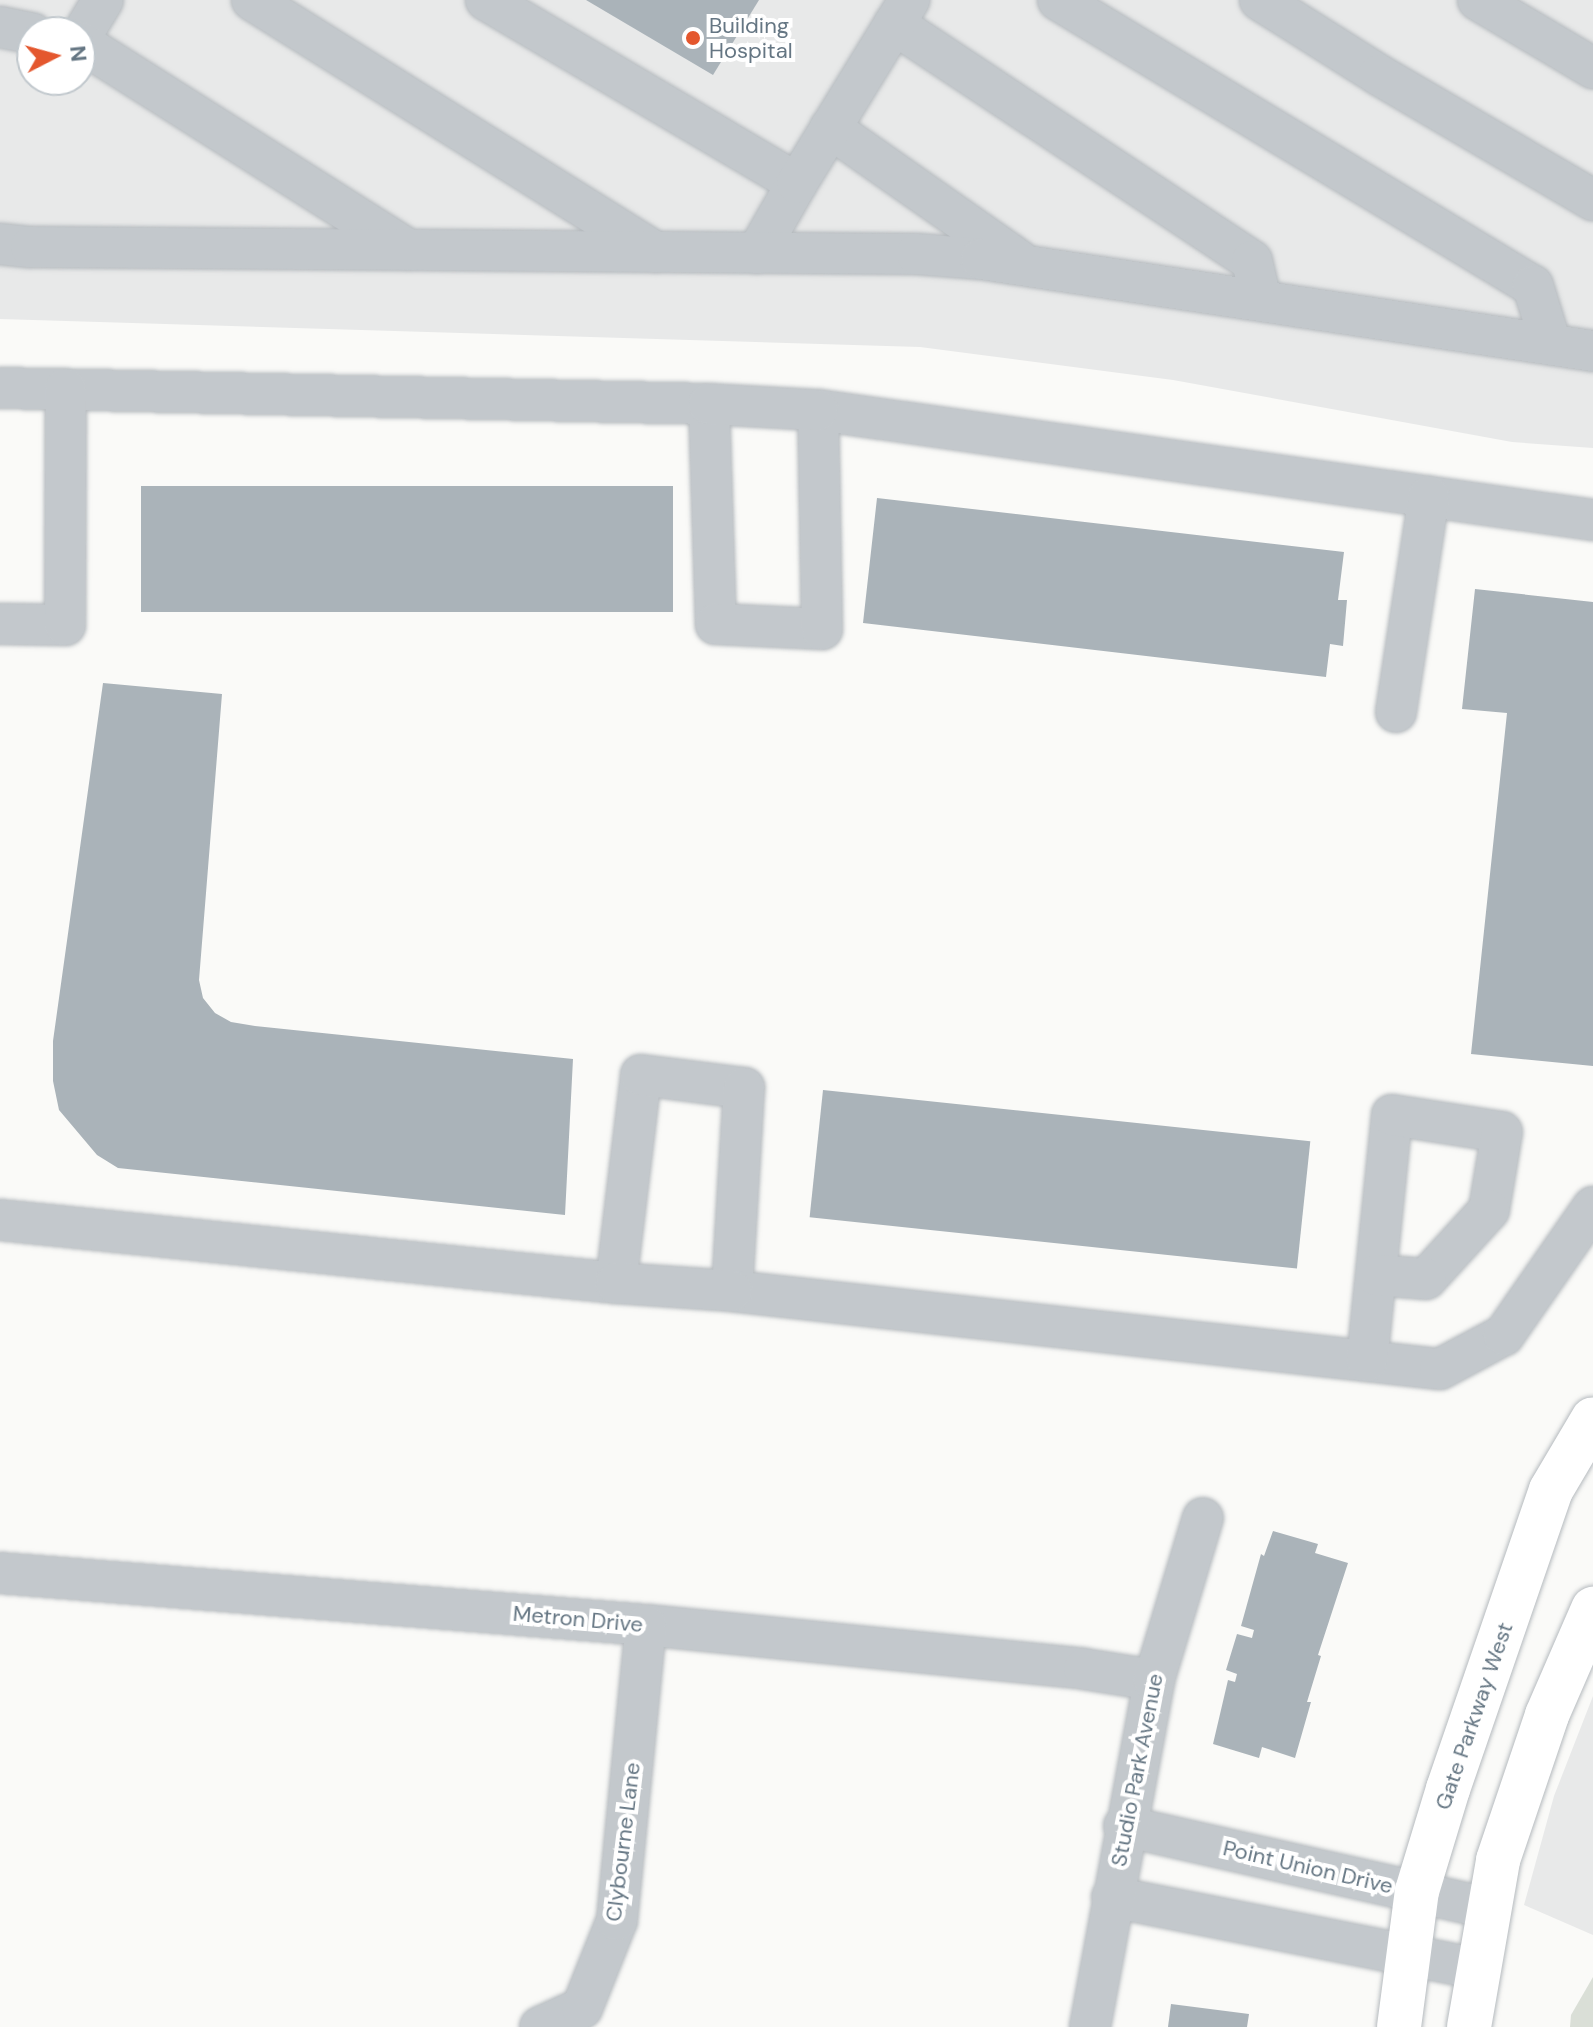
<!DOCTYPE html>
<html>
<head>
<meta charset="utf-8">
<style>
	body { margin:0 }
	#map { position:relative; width:1593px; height:2027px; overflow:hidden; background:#fafaf8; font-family:"DM Sans",sans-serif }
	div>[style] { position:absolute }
	.built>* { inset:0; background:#e8e9e9 }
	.green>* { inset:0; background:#dadfd7 }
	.building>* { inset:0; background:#aab3b9; transform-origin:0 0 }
	.roads { filter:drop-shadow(0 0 2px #b5babe) drop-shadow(0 0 2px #b5babe) }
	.minor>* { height:40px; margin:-20px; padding:0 20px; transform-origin:20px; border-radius:20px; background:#c3c8cc }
	.major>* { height:44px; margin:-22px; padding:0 22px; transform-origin:22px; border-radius:22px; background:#fff }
	.dots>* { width:22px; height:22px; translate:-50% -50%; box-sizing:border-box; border:4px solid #fff; border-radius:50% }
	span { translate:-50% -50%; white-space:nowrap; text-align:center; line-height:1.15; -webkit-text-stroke:8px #fff; paint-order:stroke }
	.poi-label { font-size:22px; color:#657683 }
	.left { translate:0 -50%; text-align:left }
	.street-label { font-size:22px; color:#657683 }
	.north { position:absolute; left:16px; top:16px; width:80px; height:80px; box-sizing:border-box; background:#fff; border:2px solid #c1c8cd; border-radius:50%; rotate:84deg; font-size:22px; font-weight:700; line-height:32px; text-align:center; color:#657683 }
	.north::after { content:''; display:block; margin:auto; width:28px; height:36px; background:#e4572e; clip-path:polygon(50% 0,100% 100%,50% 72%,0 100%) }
</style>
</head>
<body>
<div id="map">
	<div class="built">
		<i style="clip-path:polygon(evenodd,0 0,1593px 0,1593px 448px,1512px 442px,1173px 380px,920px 347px,0 319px,0 0,32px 32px,80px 32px,80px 80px,32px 80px,32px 32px)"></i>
		<i style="clip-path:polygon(1593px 1696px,1593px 1935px,1524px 1905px,1554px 1796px)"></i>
	</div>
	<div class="green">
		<i style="clip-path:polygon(1593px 1977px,1593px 2027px,1570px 2027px,1571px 2015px)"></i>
	</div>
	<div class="building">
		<i style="clip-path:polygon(586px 0,759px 0,713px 75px)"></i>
		<i style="left:141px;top:486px;width:532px;height:126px"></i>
		<i style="clip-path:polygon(877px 498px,1344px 552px,1338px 600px,1347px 600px,1343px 646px,1330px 644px,1326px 677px,863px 623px)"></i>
		<i style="clip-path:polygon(1475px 589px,1593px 602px,1593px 1066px,1471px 1054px,1507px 713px,1462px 709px)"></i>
		<i style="clip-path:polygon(103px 683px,222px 694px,199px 980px,203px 998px,215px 1013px,231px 1022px,255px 1026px,573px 1059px,565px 1215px,118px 1168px,97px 1155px,59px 1110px,53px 1081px,53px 1041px)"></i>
		<i style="left:823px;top:1090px;width:490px;height:128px;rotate:6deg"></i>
		<i style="clip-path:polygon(1273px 1531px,1318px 1544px,1315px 1553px,1348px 1563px,1318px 1655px,1321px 1656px,1307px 1702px,1311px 1702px,1295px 1758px,1262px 1747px,1259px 1758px,1213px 1744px,1228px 1680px,1235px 1682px,1237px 1674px,1226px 1670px,1237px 1634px,1252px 1638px,1254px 1630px,1241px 1626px,1261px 1554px,1264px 1556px)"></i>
		<i style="clip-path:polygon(1171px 2004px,1249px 2014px,1247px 2027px,1168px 2027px)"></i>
	</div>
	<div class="roads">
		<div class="minor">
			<i style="left:252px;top:0;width:476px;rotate:32deg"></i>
			<i style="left:486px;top:0;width:361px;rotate:30.5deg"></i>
			<i style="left:797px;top:183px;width:81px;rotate:119.7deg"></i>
			<i style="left:1058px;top:0;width:554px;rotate:31.05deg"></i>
			<i style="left:1533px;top:286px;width:61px;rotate:72.8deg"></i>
			<i style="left:1260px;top:0;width:141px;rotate:32.2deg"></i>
			<i style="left:1379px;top:75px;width:248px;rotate:30.3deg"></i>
			<i style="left:1478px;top:0;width:134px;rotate:30.6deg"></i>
			<i style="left:894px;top:24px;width:429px;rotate:33.5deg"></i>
			<i style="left:1252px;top:261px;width:40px;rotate:77deg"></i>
			<i style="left:0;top:27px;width:33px;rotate:11deg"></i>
			<i style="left:80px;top:38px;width:44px;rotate:-58.8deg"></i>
			<i style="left:80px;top:42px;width:389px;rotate:32.3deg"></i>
			<i style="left:830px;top:128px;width:232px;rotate:35deg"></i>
			<i style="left:797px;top:183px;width:215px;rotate:-58.5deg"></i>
			<i style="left:0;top:244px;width:31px;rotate:6deg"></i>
			<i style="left:31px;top:247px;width:886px;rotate:0.45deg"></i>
			<i style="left:917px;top:254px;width:64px;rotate:4.5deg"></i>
			<i style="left:981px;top:259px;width:619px;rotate:8.55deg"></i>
			<i style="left:0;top:388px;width:709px;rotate:1.29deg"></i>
			<i style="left:709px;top:404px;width:220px;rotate:88.2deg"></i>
			<i style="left:716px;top:624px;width:106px;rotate:2.7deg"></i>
			<i style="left:822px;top:629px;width:219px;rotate:-91deg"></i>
			<i style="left:818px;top:410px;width:783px;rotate:8.08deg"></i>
			<i style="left:709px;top:404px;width:109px;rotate:3.2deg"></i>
			<i style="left:0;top:624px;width:65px;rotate:0.9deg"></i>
			<i style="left:65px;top:625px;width:236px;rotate:-89.8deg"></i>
			<i style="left:1396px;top:712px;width:218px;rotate:-81.3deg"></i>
			<i style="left:0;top:1220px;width:619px;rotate:5.84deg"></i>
			<i style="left:616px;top:1283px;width:209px;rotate:-83.1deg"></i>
			<i style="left:641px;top:1075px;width:104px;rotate:7.2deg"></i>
			<i style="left:744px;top:1088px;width:203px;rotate:93.4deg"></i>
			<i style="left:732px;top:1291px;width:712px;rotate:6.29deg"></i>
			<i style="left:1440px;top:1369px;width:72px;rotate:-28deg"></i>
			<i style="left:1504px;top:1335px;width:156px;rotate:-55.2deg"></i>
			<i style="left:616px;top:1283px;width:116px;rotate:3.9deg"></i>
			<i style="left:1367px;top:1361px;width:247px;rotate:-84.2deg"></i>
			<i style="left:1392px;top:1115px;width:111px;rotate:8.8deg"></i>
			<i style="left:1502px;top:1132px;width:79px;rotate:99.5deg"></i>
			<i style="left:1489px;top:1210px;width:93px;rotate:132.4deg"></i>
			<i style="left:1426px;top:1279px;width:50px;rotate:-175.4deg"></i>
			<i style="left:0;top:1573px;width:648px;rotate:4.6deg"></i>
			<i style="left:646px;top:1625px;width:440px;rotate:5.7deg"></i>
			<i style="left:1084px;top:1669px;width:71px;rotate:8.9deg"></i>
			<i style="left:1124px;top:1826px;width:376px;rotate:12.7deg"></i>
			<i style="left:1112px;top:1897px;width:373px;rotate:11.1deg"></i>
			<i style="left:540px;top:2027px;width:46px;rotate:-24.3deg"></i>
			<i style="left:582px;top:2008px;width:95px;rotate:-68.3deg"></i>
			<i style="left:617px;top:1920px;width:296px;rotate:-84.4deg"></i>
			<i style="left:1090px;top:2027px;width:353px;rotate:-79.5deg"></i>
			<i style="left:1154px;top:1680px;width:169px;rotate:-73.2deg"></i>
		</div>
		<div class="major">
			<i style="left:1399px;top:2027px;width:137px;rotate:-82.5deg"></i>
			<i style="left:1417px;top:1891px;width:107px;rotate:-73.1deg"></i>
			<i style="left:1448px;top:1789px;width:316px;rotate:-71deg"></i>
			<i style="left:1551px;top:1490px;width:82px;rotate:-59.4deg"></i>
			<i style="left:1469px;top:2027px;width:169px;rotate:-80.1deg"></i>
			<i style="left:1498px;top:1860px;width:153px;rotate:-71.3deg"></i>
			<i style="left:1547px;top:1715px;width:116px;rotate:-66.5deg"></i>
		</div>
	</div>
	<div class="dots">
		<i style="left:693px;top:38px;background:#e4572e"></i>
	</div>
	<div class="poi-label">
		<span class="left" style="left:709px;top:38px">Building<br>Hospital</span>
	</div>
	<div class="street-label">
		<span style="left:578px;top:1619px;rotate:5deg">Metron Drive</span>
		<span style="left:1474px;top:1716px;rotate:-71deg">Gate Parkway West</span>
		<span style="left:1137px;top:1770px;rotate:-79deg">Studio Park Avenue</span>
		<span style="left:623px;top:1842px;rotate:-83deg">Clybourne Lane</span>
		<span style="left:1308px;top:1867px;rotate:13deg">Point Union Drive</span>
	</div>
	<div class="north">N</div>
</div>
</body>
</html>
